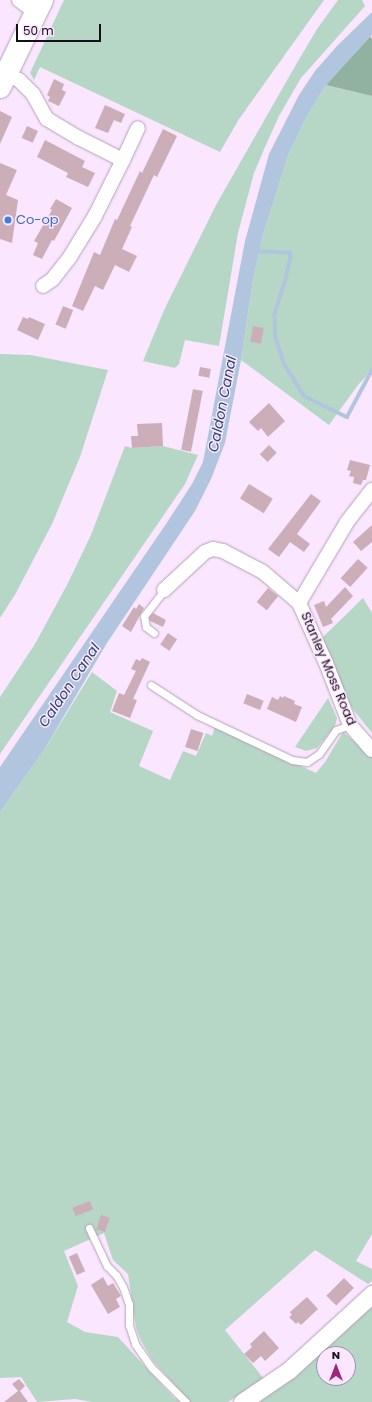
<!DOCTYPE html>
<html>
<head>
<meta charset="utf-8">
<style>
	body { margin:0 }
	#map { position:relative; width:372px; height:1402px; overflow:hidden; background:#fae6fe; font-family:Poppins,sans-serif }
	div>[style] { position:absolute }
	.green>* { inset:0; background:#b6d7c6 }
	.forest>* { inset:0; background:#91b1a1 }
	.water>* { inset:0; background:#b2c5de }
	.stream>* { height:3.5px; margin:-1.75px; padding:0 1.75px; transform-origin:1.75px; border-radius:1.75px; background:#b2c5de }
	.building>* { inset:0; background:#ccaeb9; transform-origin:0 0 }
	.roads { filter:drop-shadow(0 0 1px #b3a0b7) drop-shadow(0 0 1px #b3a0b7) }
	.service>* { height:7px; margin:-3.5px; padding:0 3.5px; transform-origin:3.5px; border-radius:3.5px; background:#fff }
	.minor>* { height:14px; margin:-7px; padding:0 7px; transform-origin:7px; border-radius:7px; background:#fff }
	.tertiary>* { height:17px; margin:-8.5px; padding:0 8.5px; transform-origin:8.5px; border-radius:8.5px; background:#fff }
	.trunk>* { height:22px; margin:-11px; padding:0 11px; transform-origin:11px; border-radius:11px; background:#fff }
	.dots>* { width:11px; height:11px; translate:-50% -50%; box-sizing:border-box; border:2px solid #fae6fe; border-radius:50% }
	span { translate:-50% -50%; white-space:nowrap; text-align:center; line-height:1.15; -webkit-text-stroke:3px #fae6fe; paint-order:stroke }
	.shop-label { font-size:13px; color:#366cbe }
	.left { translate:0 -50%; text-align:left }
	.street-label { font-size:13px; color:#150f17 }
	.water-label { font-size:14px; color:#2a466b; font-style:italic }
	.north { position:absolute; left:316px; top:1346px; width:40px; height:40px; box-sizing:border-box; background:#fae6fe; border:1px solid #9e90a2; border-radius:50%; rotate:0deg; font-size:11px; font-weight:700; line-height:16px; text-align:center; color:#150f17 }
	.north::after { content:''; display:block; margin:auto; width:14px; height:18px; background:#9e267d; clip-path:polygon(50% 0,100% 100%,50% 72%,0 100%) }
	.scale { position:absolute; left:16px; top:24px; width:85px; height:18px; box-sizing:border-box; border:2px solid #150f17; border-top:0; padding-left:5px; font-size:12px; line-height:14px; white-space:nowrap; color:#150f17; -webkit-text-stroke:3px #fae6fe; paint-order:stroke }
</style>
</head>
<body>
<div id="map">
	<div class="green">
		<i style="clip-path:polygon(64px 0,324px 0,239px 119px,220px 152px,40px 67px,34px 80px,30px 73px)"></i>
		<i style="clip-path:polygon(338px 0,362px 0,365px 6px,301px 78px,279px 116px,265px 147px,254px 173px,238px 233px,219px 346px,185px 340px,179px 364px,175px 368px,143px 361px,165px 308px,216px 205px,294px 68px,317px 29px)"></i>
		<i style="clip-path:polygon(326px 85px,372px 96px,372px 370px,358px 385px,329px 425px,241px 360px,253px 280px,263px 235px,289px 153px,305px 120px)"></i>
		<i style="clip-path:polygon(0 354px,30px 355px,108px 370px,80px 457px,52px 524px,16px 593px,0 618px)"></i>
		<i style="clip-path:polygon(125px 446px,132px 448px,163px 446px,198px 455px,185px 484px,0 754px,0 697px,35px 644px,67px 585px,91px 535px)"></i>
		<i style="clip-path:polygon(363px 598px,372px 613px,372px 733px,352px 708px,321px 639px)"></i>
		<i style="clip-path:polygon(92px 672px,117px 691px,110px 712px,153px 731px,139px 766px,170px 780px,183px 751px,196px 756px,206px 733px,212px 736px,215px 727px,316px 773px,325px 762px,343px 732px,372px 756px,372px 1234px,356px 1261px,372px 1269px,372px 1281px,368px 1284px,315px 1250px,225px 1330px,264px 1379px,228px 1402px,190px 1402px,153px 1361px,141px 1341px,136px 1328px,128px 1274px,113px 1260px,104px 1233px,64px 1251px,78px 1286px,67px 1322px,85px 1332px,118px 1337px,174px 1398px,181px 1402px,92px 1402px,75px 1399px,37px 1402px,21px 1377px,0 1378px,0 812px,44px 750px)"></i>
		<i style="clip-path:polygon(328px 698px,337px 718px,335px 726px,317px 748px,306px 751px,295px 747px)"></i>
		<i style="clip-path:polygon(evenodd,372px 1306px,372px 1402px,260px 1402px,296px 1373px,372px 1306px,324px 1354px,348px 1354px,348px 1378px,324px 1378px,324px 1354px)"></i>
	</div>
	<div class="forest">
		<i style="clip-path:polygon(370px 36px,372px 39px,372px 96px,326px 85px)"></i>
	</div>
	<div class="water">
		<i style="clip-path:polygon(372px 12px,372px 35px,326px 85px,305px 120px,289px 153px,263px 235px,253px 280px,241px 360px,225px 443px,211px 479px,195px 511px,107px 643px,44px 750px,0 812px,0 767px,166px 524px,192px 484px,203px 462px,245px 241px,269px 154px,299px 95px,315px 71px,337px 46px)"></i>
	</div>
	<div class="stream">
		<i style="left:255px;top:251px;width:35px;rotate:3deg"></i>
		<i style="left:290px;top:253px;width:4px;rotate:76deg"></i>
		<i style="left:291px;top:257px;width:26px;rotate:103deg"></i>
		<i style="left:285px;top:282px;width:34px;rotate:107deg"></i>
		<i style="left:275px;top:314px;width:24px;rotate:88deg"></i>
		<i style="left:276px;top:338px;width:28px;rotate:72deg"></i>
		<i style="left:285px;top:365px;width:36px;rotate:58deg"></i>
		<i style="left:304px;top:396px;width:48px;rotate:26deg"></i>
		<i style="left:347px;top:417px;width:53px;rotate:-62deg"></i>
	</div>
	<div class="building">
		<i style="clip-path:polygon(54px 79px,64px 84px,62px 90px,66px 92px,59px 106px,48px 101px,50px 97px,47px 95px)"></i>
		<i style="clip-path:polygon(105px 105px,125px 114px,121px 123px,114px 120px,108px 133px,95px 128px)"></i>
		<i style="clip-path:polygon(0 111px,12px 117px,0 144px)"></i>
		<i style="left:27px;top:126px;width:12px;height:13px;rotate:24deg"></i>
		<i style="clip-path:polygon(163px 129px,177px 136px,157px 177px,154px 175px,130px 226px,132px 227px,122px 249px,137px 256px,129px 272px,115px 265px,103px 290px,95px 286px,83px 311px,72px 306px,94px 252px,100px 255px,115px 219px,117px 220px,140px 171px,142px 173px)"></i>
		<i style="clip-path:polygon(45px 140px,85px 161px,82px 167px,95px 173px,88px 187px,66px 177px,68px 173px,37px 157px)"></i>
		<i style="clip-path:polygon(0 163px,17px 170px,6px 195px,18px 200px,12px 243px,0 239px)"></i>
		<i style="clip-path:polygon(56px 199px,72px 208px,54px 241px,52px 240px,42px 259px,33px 255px,38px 243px,34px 241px,52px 210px,50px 209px)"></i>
		<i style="left:63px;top:306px;width:11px;height:20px;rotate:22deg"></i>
		<i style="clip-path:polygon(23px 317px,28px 319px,29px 317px,45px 324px,38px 340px,17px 330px)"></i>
		<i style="left:253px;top:326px;width:11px;height:16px;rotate:10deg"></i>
		<i style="left:200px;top:367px;width:11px;height:9px;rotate:10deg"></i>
		<i style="left:193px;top:389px;width:10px;height:62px;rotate:11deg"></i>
		<i style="clip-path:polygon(269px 403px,285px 421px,268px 437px,261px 428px,258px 431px,249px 422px)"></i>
		<i style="clip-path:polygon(162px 423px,163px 446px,132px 448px,131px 436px,138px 436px,137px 424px)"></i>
		<i style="left:269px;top:445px;width:11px;height:13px;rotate:45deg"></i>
		<i style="clip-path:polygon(350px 460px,370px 465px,366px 480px,363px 480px,361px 485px,353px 483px,354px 477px,349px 476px,351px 471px,347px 470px)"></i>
		<i style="left:249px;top:484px;width:28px;height:17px;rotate:32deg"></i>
		<i style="clip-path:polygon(311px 494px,321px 501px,297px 534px,310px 544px,304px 552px,290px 542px,279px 557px,268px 549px)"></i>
		<i style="clip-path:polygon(372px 525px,372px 542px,361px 551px,353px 542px)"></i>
		<i style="left:358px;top:559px;width:13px;height:26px;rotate:42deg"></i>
		<i style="clip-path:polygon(345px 587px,353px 596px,331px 619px,333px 623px,323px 627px,314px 605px,324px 601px,326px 607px)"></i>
		<i style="left:268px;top:588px;width:13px;height:18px;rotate:39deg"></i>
		<i style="clip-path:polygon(139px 604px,144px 608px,131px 632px,122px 626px,134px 607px,136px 609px)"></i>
		<i style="clip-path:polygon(153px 613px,166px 620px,163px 627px,150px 621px,149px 617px)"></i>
		<i style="left:168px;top:633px;width:11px;height:14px;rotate:34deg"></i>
		<i style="clip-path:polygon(142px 658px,150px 662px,133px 699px,137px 700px,130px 718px,112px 711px,119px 693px,124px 695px,136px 671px,131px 669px,136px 659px,140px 661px)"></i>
		<i style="left:247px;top:694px;width:18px;height:10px;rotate:22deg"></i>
		<i style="clip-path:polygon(280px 696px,283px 698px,284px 696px,295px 701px,294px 704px,302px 707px,296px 722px,267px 709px,272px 697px,278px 700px)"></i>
		<i style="left:191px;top:729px;width:13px;height:19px;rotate:18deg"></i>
		<i style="left:90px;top:1201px;width:9px;height:19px;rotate:69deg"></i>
		<i style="left:101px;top:1215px;width:9px;height:15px;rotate:18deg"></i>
		<i style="left:77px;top:1253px;width:20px;height:9px;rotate:66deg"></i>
		<i style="clip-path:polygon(103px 1277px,108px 1286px,113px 1283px,121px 1296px,116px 1299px,120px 1307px,108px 1314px,91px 1285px)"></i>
		<i style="left:344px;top:1278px;width:14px;height:25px;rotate:45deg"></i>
		<i style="clip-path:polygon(307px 1297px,318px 1309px,301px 1325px,298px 1322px,296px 1324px,289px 1317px,292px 1315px,290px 1312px)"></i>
		<i style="clip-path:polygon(264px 1331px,279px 1348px,265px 1361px,261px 1356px,253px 1363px,244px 1354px,252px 1347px,250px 1344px)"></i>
		<i style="clip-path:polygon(19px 1379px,25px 1386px,20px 1391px,28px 1402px,4px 1402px,18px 1391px,12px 1384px)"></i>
	</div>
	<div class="roads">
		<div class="service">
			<i style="left:154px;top:633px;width:10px;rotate:-143deg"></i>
			<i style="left:146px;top:627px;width:11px;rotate:-100deg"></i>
			<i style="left:144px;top:616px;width:33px;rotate:-52deg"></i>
			<i style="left:151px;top:685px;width:55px;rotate:33.1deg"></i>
			<i style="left:197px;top:715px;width:105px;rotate:25.3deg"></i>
			<i style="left:292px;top:760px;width:15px;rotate:8deg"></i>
			<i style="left:307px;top:762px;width:14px;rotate:-34deg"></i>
			<i style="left:319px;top:754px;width:29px;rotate:-55deg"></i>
			<i style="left:336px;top:730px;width:15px;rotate:-20deg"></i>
			<i style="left:89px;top:1228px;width:42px;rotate:64.7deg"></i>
			<i style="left:107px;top:1266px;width:13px;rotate:45deg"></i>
			<i style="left:116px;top:1275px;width:14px;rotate:60deg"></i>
			<i style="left:123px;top:1287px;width:18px;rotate:71deg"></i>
			<i style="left:129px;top:1304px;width:21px;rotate:90deg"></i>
			<i style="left:129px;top:1325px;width:20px;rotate:72deg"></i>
			<i style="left:135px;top:1344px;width:29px;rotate:55deg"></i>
			<i style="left:152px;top:1368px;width:48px;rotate:45deg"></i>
		</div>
		<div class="minor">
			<i style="left:19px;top:0;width:21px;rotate:37deg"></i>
			<i style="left:7px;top:74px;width:13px;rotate:27deg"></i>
			<i style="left:19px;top:80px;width:20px;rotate:45deg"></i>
			<i style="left:33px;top:94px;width:29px;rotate:61deg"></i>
			<i style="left:47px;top:119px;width:37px;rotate:31deg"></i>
			<i style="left:79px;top:138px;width:49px;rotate:26.6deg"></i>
			<i style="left:123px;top:160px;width:63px;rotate:116.6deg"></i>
			<i style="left:95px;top:216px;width:48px;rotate:121.4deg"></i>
			<i style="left:70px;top:257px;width:28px;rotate:128deg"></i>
			<i style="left:53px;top:279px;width:12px;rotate:145deg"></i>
			<i style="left:123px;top:160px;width:35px;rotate:-65deg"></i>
			<i style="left:164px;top:590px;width:56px;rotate:-42.8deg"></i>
			<i style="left:205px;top:552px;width:9px;rotate:-21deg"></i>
			<i style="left:213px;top:549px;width:10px;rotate:11deg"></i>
			<i style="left:223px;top:551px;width:45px;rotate:27.7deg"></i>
			<i style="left:263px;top:572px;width:48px;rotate:40.7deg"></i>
			<i style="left:299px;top:603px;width:66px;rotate:65.8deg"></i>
			<i style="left:326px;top:663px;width:66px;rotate:68.8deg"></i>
			<i style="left:350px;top:725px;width:33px;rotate:49deg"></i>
			<i style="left:299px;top:603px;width:94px;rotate:-59.3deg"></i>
			<i style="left:347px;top:522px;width:41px;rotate:-52deg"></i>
		</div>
		<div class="tertiary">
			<i style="left:242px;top:1402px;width:57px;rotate:-34.2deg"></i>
			<i style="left:289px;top:1370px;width:113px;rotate:-42.5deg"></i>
		</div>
		<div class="trunk">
			<i style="left:0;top:87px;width:97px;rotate:-64.2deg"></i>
		</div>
	</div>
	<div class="dots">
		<i style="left:8px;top:220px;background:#3f7fe0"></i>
	</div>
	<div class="shop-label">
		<span class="left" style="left:16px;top:220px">Co-op</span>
	</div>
	<div class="street-label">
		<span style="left:328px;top:669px;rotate:67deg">Stanley Moss Road</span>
	</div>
	<div class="water-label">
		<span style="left:222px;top:404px;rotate:-79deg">Caldon Canal</span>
		<span style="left:69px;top:685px;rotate:-56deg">Caldon Canal</span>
	</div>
	<div class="north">N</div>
	<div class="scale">50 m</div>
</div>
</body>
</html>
